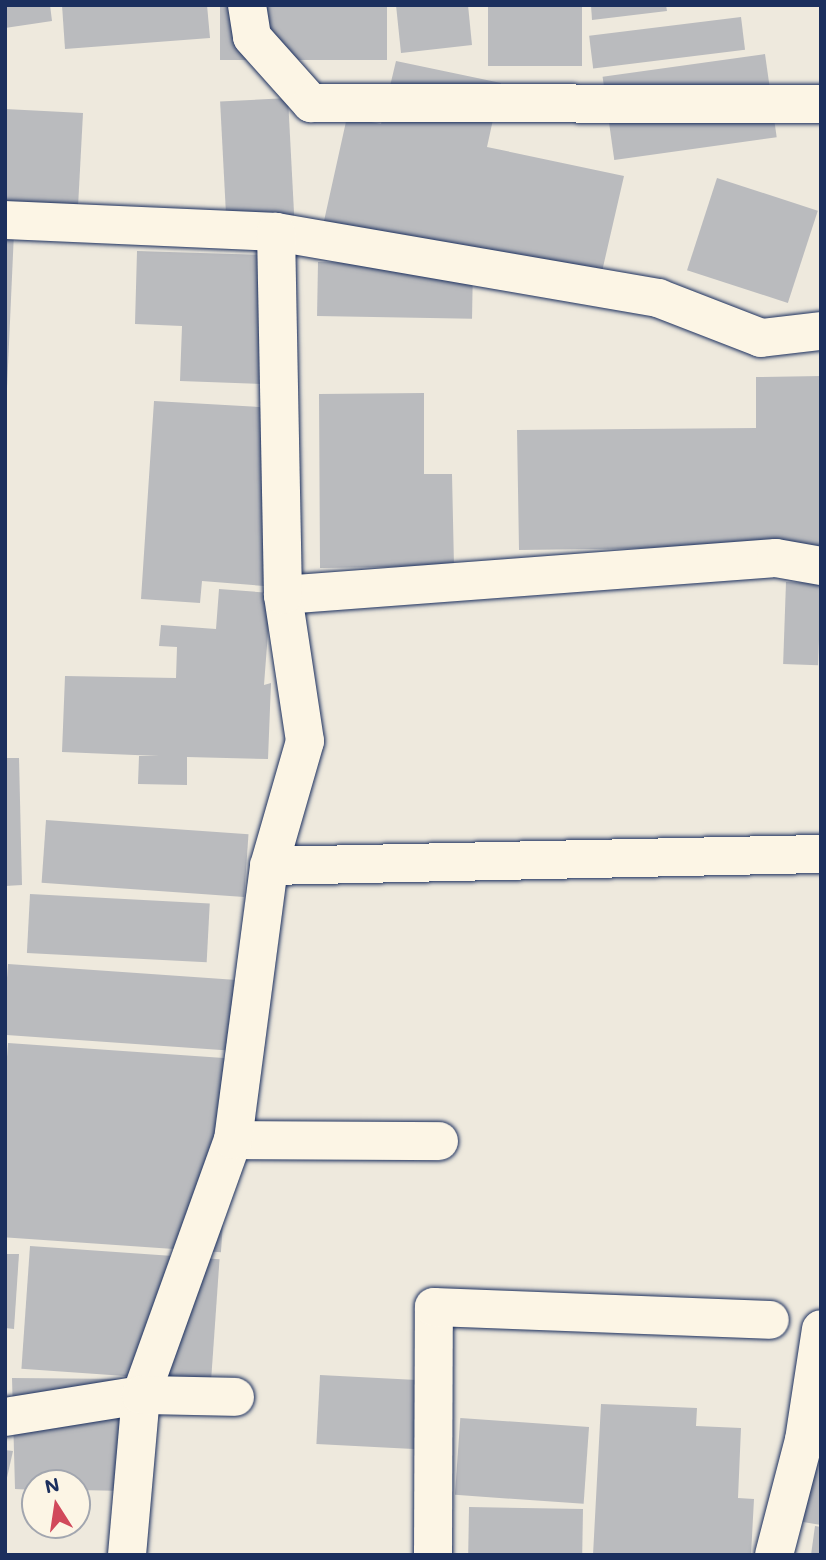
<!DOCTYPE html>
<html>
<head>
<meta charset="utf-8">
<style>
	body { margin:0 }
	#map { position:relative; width:826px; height:1560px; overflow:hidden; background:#eee9dd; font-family:Mali,sans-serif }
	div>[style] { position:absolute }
	.building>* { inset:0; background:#babbbe; transform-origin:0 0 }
	.roads { filter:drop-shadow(0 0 2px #1b2f5e) drop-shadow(0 0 2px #1b2f5e) }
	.minor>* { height:38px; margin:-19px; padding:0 19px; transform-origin:19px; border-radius:19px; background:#fcf5e5 }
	span { translate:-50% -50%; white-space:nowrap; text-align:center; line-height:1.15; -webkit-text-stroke:5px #fcf5e5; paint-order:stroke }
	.frame { position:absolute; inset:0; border:7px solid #1b2f5e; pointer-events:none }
	.north { position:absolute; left:21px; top:1469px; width:70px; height:70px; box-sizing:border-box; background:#fcf5e5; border:2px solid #a2a6af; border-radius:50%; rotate:348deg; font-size:19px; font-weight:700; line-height:28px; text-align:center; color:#1b2f5e }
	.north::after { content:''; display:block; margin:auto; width:24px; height:32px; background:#d1495b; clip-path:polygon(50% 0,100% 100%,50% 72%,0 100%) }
</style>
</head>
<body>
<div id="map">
	<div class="building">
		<i style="clip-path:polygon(5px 5px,50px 5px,52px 21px,5px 28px)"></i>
		<i style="clip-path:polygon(62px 5px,207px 5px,210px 38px,65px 49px)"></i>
		<i style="left:220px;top:5px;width:167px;height:55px"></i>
		<i style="clip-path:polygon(396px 5px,468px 5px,472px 45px,401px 53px)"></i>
		<i style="left:488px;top:5px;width:94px;height:61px"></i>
		<i style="clip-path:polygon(591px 5px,666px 5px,667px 11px,592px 20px)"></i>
		<i style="left:741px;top:17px;width:33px;height:153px;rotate:83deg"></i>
		<i style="left:765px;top:54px;width:84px;height:164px;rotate:82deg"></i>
		<i style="clip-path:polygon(396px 61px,501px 83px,487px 147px,624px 176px,598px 289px,322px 230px,347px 117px,381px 124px)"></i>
		<i style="left:288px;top:98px;width:145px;height:68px;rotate:87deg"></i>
		<i style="clip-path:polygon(5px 109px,83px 113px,78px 207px,5px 212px)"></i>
		<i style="left:717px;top:178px;width:106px;height:97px;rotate:18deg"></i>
		<i style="clip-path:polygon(5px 231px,14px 232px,7px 388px,5px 388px)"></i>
		<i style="clip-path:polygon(137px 251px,267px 255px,263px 384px,180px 381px,182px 326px,135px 324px)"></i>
		<i style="left:318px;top:262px;width:155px;height:54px;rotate:1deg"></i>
		<i style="clip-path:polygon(821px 376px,821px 546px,519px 550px,517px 430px,756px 428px,756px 377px)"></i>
		<i style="clip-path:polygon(424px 393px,424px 474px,452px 474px,454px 566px,320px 568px,319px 394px)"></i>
		<i style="clip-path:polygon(154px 401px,276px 408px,264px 586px,202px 581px,200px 603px,141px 599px)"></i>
		<i style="left:786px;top:582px;width:35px;height:82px;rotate:2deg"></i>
		<i style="clip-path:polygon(219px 589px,271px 593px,264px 685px,271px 683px,268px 759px,187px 757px,187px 785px,138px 784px,139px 756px,159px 756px,62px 752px,65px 676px,176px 678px,177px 647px,159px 646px,161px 625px,216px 629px)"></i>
		<i style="clip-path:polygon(5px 758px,19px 758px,22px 885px,5px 886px)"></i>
		<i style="left:46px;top:820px;width:203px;height:63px;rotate:4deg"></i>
		<i style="left:30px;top:894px;width:180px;height:59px;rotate:3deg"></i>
		<i style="left:8px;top:964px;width:233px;height:71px;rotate:4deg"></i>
		<i style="left:8px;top:1043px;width:227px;height:194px;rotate:4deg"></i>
		<i style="left:30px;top:1246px;width:190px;height:123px;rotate:4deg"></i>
		<i style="clip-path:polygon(5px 1254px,19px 1254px,14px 1329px,5px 1328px)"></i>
		<i style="left:320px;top:1375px;width:102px;height:69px;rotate:3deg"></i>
		<i style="clip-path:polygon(12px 1378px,127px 1379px,126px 1491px,77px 1490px,77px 1483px,35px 1483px,35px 1490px,15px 1489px)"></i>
		<i style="clip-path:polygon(601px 1404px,697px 1408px,696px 1426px,741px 1428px,738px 1498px,754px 1499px,751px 1555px,593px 1555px)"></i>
		<i style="left:589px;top:1427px;width:77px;height:129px;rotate:94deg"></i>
		<i style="clip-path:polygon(821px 1427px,821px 1525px,797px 1521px)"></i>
		<i style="clip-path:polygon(5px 1450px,13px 1451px,6px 1482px,5px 1482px)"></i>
		<i style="left:583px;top:1509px;width:46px;height:114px;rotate:91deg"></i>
		<i style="clip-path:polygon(815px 1526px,821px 1527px,821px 1555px,811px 1555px)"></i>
	</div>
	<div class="roads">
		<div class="minor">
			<i style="left:247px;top:5px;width:32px;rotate:81deg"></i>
			<i style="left:252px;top:37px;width:89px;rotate:48.2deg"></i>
			<i style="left:311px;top:103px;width:510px;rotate:0.11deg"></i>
			<i style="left:5px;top:220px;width:271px;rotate:2.5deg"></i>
			<i style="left:276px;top:232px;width:388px;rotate:9.8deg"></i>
			<i style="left:658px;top:298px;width:110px;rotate:21.2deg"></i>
			<i style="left:761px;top:338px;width:60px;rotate:-6.7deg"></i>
			<i style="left:283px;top:595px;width:494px;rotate:-4.3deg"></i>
			<i style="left:776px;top:558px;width:46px;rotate:10.1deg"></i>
			<i style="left:269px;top:866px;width:552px;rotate:-1.25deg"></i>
			<i style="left:233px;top:1140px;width:206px;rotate:0.3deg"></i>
			<i style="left:5px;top:1417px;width:138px;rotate:-9.2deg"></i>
			<i style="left:141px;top:1395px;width:271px;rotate:-70.2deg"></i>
			<i style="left:233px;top:1140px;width:276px;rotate:-82.5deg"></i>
			<i style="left:269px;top:866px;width:130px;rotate:-73.9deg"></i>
			<i style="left:305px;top:741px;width:148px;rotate:-98.6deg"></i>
			<i style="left:283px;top:595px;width:363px;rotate:-91.1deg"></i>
			<i style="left:127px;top:1555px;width:161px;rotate:-85deg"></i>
			<i style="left:141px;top:1395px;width:94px;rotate:1.2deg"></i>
			<i style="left:433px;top:1555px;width:248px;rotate:-89.8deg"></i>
			<i style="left:434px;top:1307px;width:336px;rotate:2.2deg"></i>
			<i style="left:774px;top:1555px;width:119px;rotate:-75.4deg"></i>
			<i style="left:804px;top:1440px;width:112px;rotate:-81.3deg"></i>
		</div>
	</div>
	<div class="frame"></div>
	<div class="north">N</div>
</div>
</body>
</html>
